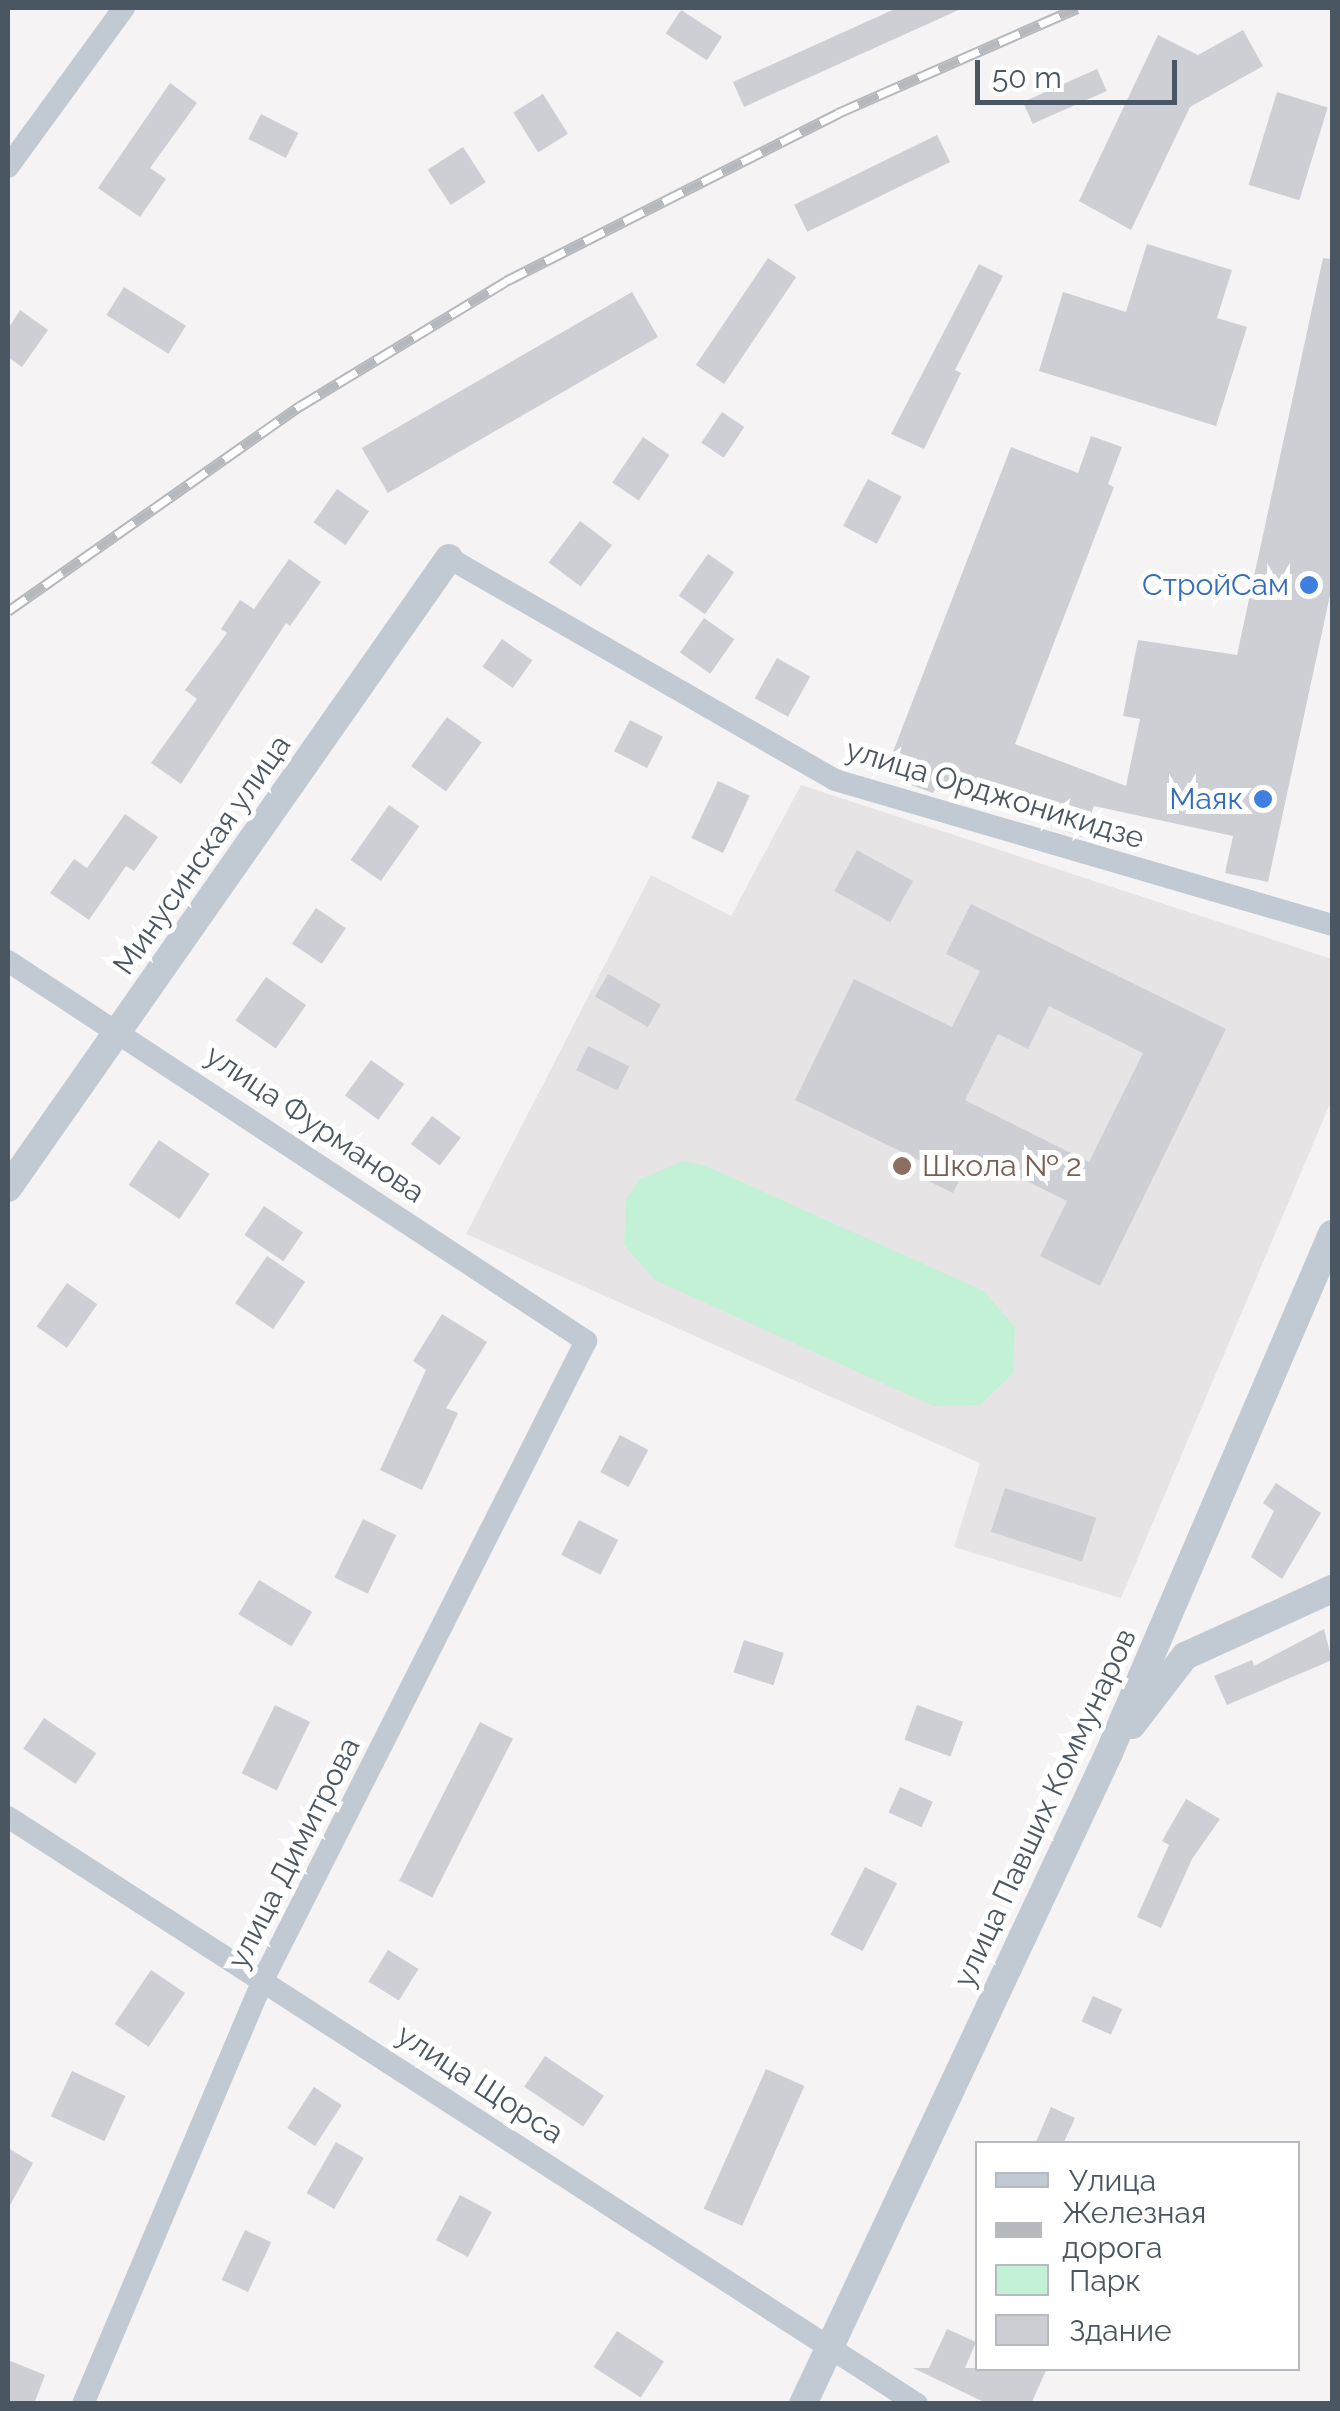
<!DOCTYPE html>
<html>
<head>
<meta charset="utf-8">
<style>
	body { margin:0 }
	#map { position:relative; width:1340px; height:2411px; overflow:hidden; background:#f5f3f3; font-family:Raleway,sans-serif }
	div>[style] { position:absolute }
	.education>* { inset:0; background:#e6e4e5 }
	.green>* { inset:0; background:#c3f1d5 }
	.building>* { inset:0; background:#cdcfd5; transform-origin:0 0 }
	.minor>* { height:22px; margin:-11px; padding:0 11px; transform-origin:11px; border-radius:11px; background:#c1cad2 }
	.tertiary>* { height:28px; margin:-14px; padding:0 14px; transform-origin:14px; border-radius:14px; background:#c1cad2 }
	.rail>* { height:11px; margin-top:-5.5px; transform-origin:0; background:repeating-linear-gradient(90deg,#fff 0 22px,#b5b8bd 0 44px); box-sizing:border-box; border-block:2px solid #b5b8bd }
	.dots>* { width:28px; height:28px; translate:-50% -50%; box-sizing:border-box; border:5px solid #fff; border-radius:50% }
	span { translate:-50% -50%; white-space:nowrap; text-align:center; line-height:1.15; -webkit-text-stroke:10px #fff; paint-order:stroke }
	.shop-label { font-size:30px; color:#366cbe }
	.right { translate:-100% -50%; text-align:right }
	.street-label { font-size:30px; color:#4a5661 }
	.education-label { font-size:30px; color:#785e54 }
	.left { translate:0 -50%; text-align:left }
	.frame { position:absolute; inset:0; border:10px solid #4a5661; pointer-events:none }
	.legend { position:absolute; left:975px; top:2141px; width:325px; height:230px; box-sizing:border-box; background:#fff; border:2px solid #b7bbc0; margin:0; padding:12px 18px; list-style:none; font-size:30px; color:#4a5661 }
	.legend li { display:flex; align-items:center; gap:20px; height:50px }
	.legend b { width:50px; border:2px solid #b7bbc0 }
	.scale { position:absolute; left:975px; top:60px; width:202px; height:45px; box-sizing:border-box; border:5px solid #4a5661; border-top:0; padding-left:12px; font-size:30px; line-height:35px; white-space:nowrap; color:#4a5661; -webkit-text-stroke:8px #fff; paint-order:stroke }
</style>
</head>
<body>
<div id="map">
	<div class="education">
		<i style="clip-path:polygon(801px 785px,1332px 959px,1332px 1099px,1121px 1598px,954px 1547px,980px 1463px,466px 1234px,651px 875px,731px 916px)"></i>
	</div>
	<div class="green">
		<i style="clip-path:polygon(683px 1161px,706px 1166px,984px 1291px,1015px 1327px,1013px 1373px,980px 1405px,933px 1406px,655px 1280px,624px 1245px,626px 1199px,640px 1179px)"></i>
	</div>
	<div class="building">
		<i style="clip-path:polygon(897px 8px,963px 8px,744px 107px,733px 82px)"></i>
		<i style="left:681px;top:10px;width:49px;height:28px;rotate:33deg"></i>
		<i style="clip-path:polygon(1243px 30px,1263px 66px,1190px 107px,1131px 230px,1079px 201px,1158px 35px,1198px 55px)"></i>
		<i style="left:1097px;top:69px;width:24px;height:81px;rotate:66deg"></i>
		<i style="clip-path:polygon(170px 83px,197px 103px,150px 168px,166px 179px,140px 217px,98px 188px)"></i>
		<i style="left:1277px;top:92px;width:53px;height:97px;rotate:17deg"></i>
		<i style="left:543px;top:94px;width:47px;height:35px;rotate:58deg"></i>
		<i style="left:261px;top:114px;width:42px;height:28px;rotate:27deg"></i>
		<i style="left:937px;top:135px;width:30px;height:159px;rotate:64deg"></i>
		<i style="left:463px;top:147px;width:42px;height:42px;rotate:57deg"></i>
		<i style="clip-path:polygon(1147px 244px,1232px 270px,1217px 318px,1247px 327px,1216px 426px,1039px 371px,1063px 292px,1126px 312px)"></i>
		<i style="left:768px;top:258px;width:34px;height:129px;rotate:34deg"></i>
		<i style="clip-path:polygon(1323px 258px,1332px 259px,1332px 586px,1268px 882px,1225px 873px,1233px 836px,1094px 806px,1082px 837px,937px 786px,933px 793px,884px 775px,1011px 447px,1078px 473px,1091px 436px,1122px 447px,1108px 484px,1114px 487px,1015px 744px,1126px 786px,1140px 719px,1123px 716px,1138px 640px,1237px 655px)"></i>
		<i style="clip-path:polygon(979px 264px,1003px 276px,955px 370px,961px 373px,924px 449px,891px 434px)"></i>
		<i style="left:124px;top:287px;width:73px;height:33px;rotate:32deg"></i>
		<i style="left:632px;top:292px;width:52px;height:312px;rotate:60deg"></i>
		<i style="clip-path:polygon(20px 310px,48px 330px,22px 367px,8px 357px,8px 329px)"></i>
		<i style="left:722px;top:412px;width:27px;height:37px;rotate:34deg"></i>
		<i style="left:643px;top:437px;width:32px;height:55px;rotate:34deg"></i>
		<i style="left:868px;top:479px;width:38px;height:53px;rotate:28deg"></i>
		<i style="left:337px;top:489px;width:39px;height:41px;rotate:35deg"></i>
		<i style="left:580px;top:521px;width:40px;height:52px;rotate:37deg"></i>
		<i style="left:708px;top:554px;width:32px;height:51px;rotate:35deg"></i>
		<i style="clip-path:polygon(289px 559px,321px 582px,290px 626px,286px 623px,181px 784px,151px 763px,197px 699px,185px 690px,227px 633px,221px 629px,240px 600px,254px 609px)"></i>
		<i style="left:704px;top:618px;width:37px;height:42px;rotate:35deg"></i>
		<i style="left:502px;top:639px;width:37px;height:34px;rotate:35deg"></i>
		<i style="left:777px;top:658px;width:38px;height:46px;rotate:29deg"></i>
		<i style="left:447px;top:717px;width:43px;height:61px;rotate:36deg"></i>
		<i style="left:630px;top:720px;width:37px;height:35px;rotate:27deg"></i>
		<i style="left:718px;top:781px;width:35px;height:63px;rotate:25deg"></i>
		<i style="left:389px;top:805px;width:37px;height:67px;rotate:35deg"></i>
		<i style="clip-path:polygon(125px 814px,158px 837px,134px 871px,126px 866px,89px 920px,50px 893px,74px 859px,87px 868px)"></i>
		<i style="left:857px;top:850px;width:64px;height:47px;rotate:29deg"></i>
		<i style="clip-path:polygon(evenodd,971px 904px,1226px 1029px,1100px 1286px,1040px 1256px,1067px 1201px,972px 1154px,953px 1193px,922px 1178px,929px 1165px,795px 1100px,854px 979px,952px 1027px,980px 971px,946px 954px,971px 904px,1049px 1006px,1143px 1053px,1089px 1162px,965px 1100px,998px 1034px,1028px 1049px,1049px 1006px)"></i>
		<i style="left:316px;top:908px;width:36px;height:43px;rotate:34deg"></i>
		<i style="left:608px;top:974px;width:61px;height:26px;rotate:30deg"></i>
		<i style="left:266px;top:977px;width:49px;height:53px;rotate:35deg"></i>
		<i style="left:588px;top:1046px;width:46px;height:27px;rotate:26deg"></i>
		<i style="left:371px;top:1060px;width:41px;height:44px;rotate:36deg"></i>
		<i style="left:432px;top:1116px;width:36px;height:35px;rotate:37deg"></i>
		<i style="left:159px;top:1140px;width:61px;height:54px;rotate:34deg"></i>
		<i style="left:264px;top:1206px;width:47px;height:35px;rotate:34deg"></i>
		<i style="left:267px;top:1256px;width:46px;height:57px;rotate:34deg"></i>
		<i style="left:67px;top:1283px;width:37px;height:53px;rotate:35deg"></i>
		<i style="clip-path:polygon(442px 1314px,487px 1342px,446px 1408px,458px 1413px,422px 1490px,380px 1470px,426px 1370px,413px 1361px)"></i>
		<i style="left:620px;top:1435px;width:32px;height:42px;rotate:28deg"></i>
		<i style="clip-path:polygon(1276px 1483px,1321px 1513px,1282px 1579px,1251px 1557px,1274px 1511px,1263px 1503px)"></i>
		<i style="left:1005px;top:1488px;width:96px;height:46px;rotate:18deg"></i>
		<i style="left:363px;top:1519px;width:37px;height:65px;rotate:26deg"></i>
		<i style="left:579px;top:1520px;width:44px;height:39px;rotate:27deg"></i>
		<i style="left:259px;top:1580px;width:62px;height:40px;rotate:31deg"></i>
		<i style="clip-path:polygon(1324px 1629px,1332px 1660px,1227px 1705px,1214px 1676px,1252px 1660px,1254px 1666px)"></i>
		<i style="left:744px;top:1640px;width:42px;height:34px;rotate:18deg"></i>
		<i style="left:275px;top:1705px;width:39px;height:76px;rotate:26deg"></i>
		<i style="left:917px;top:1705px;width:49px;height:37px;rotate:20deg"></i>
		<i style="left:44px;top:1718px;width:63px;height:37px;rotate:34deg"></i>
		<i style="left:480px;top:1722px;width:37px;height:178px;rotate:27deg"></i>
		<i style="left:900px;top:1787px;width:36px;height:28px;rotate:24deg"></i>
		<i style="clip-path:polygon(1186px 1799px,1220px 1819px,1192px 1859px,1161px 1928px,1137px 1917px,1169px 1845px,1162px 1841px)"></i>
		<i style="left:865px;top:1867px;width:36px;height:76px;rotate:27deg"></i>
		<i style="left:388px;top:1950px;width:36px;height:37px;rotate:32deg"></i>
		<i style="left:151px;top:1970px;width:41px;height:65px;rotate:34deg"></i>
		<i style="left:1093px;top:1996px;width:32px;height:28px;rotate:24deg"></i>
		<i style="left:545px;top:2056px;width:71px;height:37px;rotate:34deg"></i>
		<i style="left:766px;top:2069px;width:42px;height:153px;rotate:24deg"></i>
		<i style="left:72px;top:2071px;width:59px;height:50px;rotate:25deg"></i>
		<i style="left:314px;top:2087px;width:33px;height:49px;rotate:33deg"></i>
		<i style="clip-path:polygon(1051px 2107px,1075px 2118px,1063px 2144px,1035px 2144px)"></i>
		<i style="left:336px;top:2142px;width:32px;height:59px;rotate:30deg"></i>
		<i style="clip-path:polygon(8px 2148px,33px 2163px,8px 2209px)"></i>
		<i style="left:460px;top:2195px;width:36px;height:51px;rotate:28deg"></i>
		<i style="left:245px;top:2230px;width:29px;height:55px;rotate:25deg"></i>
		<i style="clip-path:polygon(947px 2329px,976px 2342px,965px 2368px,1047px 2368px,1031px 2404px,988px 2404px,913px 2368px,929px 2368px)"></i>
		<i style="left:617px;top:2331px;width:56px;height:43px;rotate:33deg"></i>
		<i style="clip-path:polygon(8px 2360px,45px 2375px,34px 2404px,8px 2404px)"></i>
	</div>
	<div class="minor">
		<i style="left:8px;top:167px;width:197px;rotate:-53.9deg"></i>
		<i style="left:449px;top:558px;width:445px;rotate:29.9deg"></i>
		<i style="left:835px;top:780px;width:518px;rotate:16.26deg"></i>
		<i style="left:8px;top:961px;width:692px;rotate:33.32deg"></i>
		<i style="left:586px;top:1341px;width:716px;rotate:116.82deg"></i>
		<i style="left:263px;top:1980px;width:461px;rotate:113deg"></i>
		<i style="left:8px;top:1817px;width:1082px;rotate:32.85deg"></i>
	</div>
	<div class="tertiary">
		<i style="left:8px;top:1188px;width:769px;rotate:-55.01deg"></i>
		<i style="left:1132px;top:1725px;width:87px;rotate:-52.5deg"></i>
		<i style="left:1185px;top:1656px;width:162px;rotate:-24.5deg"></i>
		<i style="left:803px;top:2404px;width:719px;rotate:-64.82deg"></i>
		<i style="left:1109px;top:1753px;width:565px;rotate:-66.75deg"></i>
	</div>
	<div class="rail">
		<i style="left:8px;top:611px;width:357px;rotate:-35.1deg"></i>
		<i style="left:300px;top:406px;width:241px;rotate:-31.2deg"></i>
		<i style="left:506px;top:281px;width:372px;rotate:-26.8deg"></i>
		<i style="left:838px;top:113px;width:261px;rotate:-23.7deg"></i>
	</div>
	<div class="dots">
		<i style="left:1309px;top:585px;background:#3f7fe0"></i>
		<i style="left:1263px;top:799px;background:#3f7fe0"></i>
		<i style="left:902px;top:1166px;background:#8d6e63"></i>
	</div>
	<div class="shop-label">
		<span class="right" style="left:1289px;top:585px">СтройСам</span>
		<span class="right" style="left:1243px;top:799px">Маяк</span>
	</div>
	<div class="street-label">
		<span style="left:995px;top:794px;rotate:17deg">улица Орджоникидзе</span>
		<span style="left:202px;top:855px;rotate:-55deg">Минусинская улица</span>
		<span style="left:315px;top:1124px;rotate:34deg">улица Фурманова</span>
		<span style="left:1045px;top:1808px;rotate:-65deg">улица Павших Коммунаров</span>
		<span style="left:294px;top:1853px;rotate:-63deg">улица Димитрова</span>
		<span style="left:480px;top:2084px;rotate:33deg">улица Щорса</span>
	</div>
	<div class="education-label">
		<span class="left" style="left:922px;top:1166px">Школа № 2</span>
	</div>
	<div class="frame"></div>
	<ul class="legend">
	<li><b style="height:12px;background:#c1cad2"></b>Улица</li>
	<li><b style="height:12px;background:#b5b8bd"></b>Железная дорога</li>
	<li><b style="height:28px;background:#c3f1d5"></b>Парк</li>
	<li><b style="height:28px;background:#cdcfd5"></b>Здание</li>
	</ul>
	<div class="scale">50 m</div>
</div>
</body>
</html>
